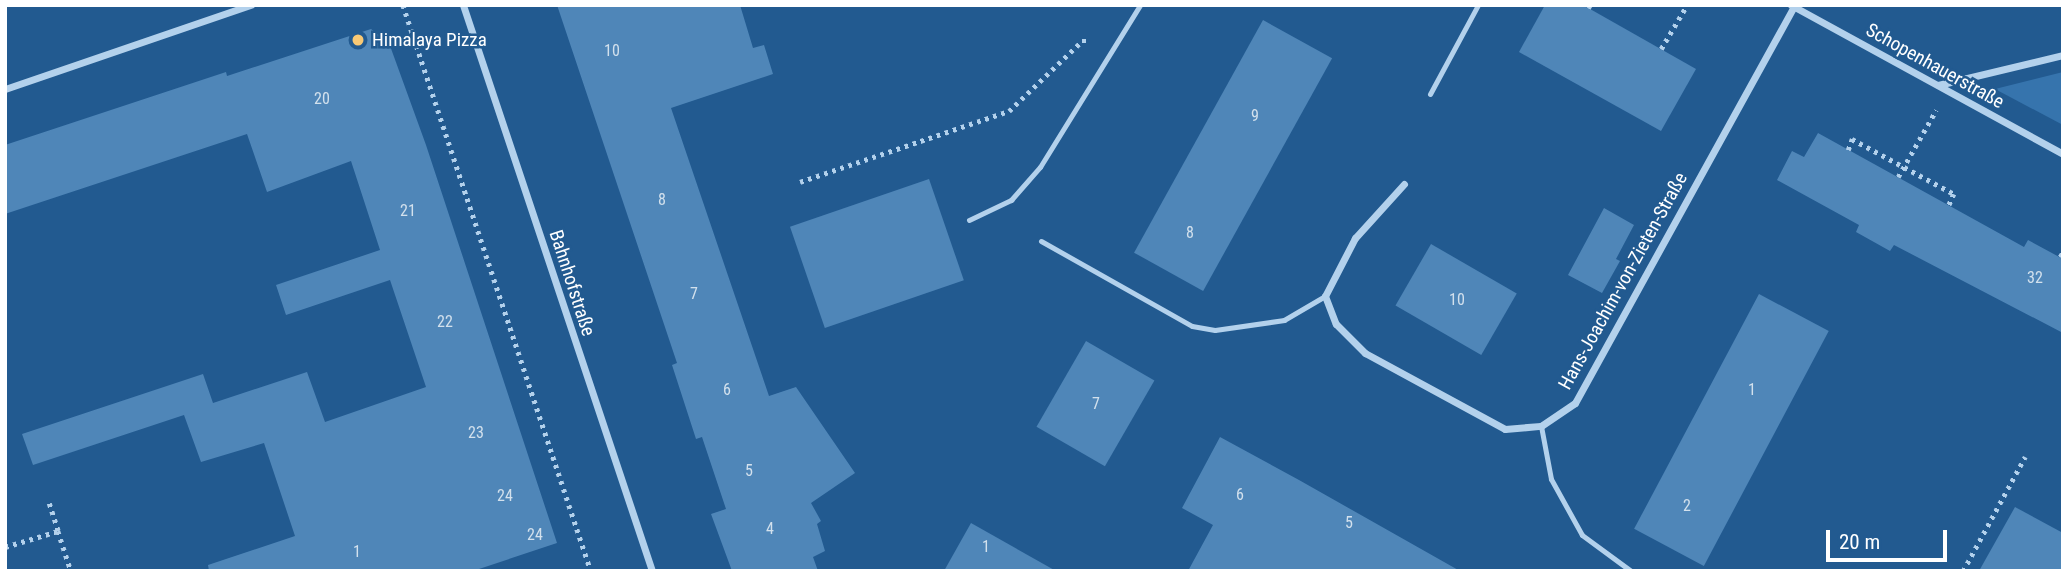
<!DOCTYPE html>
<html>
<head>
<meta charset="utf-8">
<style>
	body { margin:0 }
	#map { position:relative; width:2068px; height:576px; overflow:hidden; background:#225a90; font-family:"Roboto Condensed",sans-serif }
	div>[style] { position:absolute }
	.green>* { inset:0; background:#3674ad }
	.building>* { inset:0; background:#4f86b8; transform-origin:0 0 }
	.path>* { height:4.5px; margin-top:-2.25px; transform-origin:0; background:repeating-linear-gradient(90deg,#b3d1ec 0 3.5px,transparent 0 8.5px) }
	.service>* { height:5px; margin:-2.5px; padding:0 2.5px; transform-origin:2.5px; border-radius:2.5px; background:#b3d1ec }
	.minor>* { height:7px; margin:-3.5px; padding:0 3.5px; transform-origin:3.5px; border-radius:3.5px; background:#b3d1ec }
	.dots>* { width:19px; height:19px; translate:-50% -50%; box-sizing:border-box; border:4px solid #225a90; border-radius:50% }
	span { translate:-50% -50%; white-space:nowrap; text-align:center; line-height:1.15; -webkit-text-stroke:5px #225a90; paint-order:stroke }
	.number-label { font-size:16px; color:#d3e1ed }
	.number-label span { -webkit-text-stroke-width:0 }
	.poi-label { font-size:19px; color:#fff }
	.left { translate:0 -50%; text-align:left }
	.street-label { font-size:19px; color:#fff }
	.frame { position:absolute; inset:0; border:7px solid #fff; pointer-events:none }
	.scale { position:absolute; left:1826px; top:530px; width:121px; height:32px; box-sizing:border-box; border:4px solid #fff; border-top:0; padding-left:9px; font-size:21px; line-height:24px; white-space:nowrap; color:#fff; -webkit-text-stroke:5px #225a90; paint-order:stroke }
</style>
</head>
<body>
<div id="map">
	<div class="green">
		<i style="clip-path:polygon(2063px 72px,2063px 125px,1995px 89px)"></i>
	</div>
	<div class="building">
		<i style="clip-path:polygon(557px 5px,740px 5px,753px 48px,764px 45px,773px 74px,671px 108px,769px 396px,796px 387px,855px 473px,811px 503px,821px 521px,817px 524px,825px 551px,813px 557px,818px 571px,732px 571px,711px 514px,726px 509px,702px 437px,696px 439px,672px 365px,677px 363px)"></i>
		<i style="clip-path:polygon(1545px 5px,1583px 5px,1696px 69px,1661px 131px,1519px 52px)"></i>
		<i style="left:1263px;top:20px;width:79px;height:266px;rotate:29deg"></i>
		<i style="clip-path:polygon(371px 29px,389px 43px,426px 145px,557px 543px,473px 571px,209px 571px,208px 565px,295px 536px,264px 443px,201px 462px,184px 415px,33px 465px,22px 434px,203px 374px,213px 403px,307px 372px,325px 422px,426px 387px,390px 280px,286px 315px,276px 285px,380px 250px,351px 161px,267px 192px,247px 134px,5px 214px,5px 145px,226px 72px,227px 76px)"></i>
		<i style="clip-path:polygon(1818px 133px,2024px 247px,2028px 240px,2063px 259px,2063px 333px,1894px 245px,1890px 251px,1856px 232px,1859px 225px,1777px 180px,1792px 151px,1804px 157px)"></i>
		<i style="left:929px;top:179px;width:107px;height:147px;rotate:71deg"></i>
		<i style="clip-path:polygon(1604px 208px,1634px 225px,1616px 259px,1620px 261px,1602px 293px,1568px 275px)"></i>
		<i style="left:1431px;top:244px;width:99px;height:71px;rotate:30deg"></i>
		<i style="left:1759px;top:294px;width:79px;height:266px;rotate:28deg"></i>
		<i style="left:1086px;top:341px;width:79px;height:99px;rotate:30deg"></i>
		<i style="clip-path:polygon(1220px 437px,1299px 480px,1460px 571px,1188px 571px,1213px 525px,1182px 508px)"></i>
		<i style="clip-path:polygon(2015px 507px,2063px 533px,2063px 571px,1979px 571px)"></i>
		<i style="clip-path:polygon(971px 523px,1056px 571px,944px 571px)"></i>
	</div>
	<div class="path">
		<i style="left:403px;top:5px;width:596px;rotate:71.63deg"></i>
		<i style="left:1588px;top:8px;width:4px;rotate:-56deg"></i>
		<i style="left:1661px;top:49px;width:51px;rotate:-59.4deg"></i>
		<i style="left:1848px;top:150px;width:12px;rotate:-70deg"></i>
		<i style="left:1852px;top:139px;width:116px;rotate:28.3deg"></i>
		<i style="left:1954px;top:194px;width:12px;rotate:114deg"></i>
		<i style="left:1898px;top:177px;width:77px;rotate:-60.4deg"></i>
		<i style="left:800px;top:182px;width:221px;rotate:-18.8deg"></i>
		<i style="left:1009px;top:111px;width:101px;rotate:-43.8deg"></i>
		<i style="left:1082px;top:41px;width:8px"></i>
		<i style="left:2060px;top:257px;width:6px;rotate:-59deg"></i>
		<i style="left:58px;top:531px;width:42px;rotate:72deg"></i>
		<i style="left:5px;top:547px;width:55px;rotate:-16.8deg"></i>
		<i style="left:58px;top:531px;width:29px;rotate:-108deg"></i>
		<i style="left:1963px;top:571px;width:130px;rotate:-61.5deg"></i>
	</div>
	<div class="service">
		<i style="left:1430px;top:94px;width:101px;rotate:-61.7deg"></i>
		<i style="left:969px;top:220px;width:47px;rotate:-25.5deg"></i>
		<i style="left:1011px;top:200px;width:44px;rotate:-48.7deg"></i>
		<i style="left:1040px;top:167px;width:190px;rotate:-58.3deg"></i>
		<i style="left:1041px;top:241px;width:173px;rotate:29.4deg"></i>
		<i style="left:1192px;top:326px;width:23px;rotate:10deg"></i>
		<i style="left:1215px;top:330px;width:70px;rotate:-8.2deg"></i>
		<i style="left:1284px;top:320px;width:48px;rotate:-30.3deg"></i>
		<i style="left:1541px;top:426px;width:54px;rotate:79.3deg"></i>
		<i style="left:1551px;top:479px;width:64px;rotate:61deg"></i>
		<i style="left:1582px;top:535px;width:61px;rotate:36.3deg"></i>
	</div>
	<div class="minor">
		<i style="left:463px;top:5px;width:597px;rotate:71.53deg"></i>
		<i style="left:1791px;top:5px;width:310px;rotate:28.7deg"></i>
		<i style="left:1938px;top:85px;width:129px;rotate:-13.5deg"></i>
		<i style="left:5px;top:89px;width:260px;rotate:-18.9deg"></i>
		<i style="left:1404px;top:184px;width:73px;rotate:132.2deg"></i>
		<i style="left:1355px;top:238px;width:65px;rotate:117.3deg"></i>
		<i style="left:1325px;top:296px;width:30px;rotate:69deg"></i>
		<i style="left:1336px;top:324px;width:41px;rotate:45deg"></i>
		<i style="left:1365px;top:353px;width:159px;rotate:28.5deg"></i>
		<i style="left:1505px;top:429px;width:36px;rotate:-5deg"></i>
		<i style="left:1541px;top:426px;width:41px;rotate:-34.1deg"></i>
		<i style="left:1575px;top:403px;width:453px;rotate:-61.1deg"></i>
	</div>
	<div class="dots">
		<i style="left:358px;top:40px;background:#f8c975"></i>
	</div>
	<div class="number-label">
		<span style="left:612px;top:51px">10</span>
		<span style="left:322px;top:99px">20</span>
		<span style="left:1255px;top:116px">9</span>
		<span style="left:662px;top:200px">8</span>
		<span style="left:408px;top:211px">21</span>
		<span style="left:1190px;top:233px">8</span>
		<span style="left:2035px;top:278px">32</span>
		<span style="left:694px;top:294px">7</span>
		<span style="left:1457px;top:300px">10</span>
		<span style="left:445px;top:322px">22</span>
		<span style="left:727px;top:390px">6</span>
		<span style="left:1752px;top:390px">1</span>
		<span style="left:1096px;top:404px">7</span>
		<span style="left:476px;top:433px">23</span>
		<span style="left:749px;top:471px">5</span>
		<span style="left:1240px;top:495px">6</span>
		<span style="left:505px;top:496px">24</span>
		<span style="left:1687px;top:506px">2</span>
		<span style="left:1349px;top:523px">5</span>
		<span style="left:770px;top:529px">4</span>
		<span style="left:535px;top:535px">24</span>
		<span style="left:986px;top:547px">1</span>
		<span style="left:357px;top:552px">1</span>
	</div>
	<div class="poi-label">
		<span class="left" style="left:372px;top:40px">Himalaya Pizza</span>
	</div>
	<div class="street-label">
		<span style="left:1935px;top:66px;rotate:29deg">Schopenhauerstraße</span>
		<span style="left:1623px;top:281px;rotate:-61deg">Hans-Joachim-von-Zieten-Straße</span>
		<span style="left:572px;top:283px;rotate:72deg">Bahnhofstraße</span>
	</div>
	<div class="frame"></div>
	<div class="scale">20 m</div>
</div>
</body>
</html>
